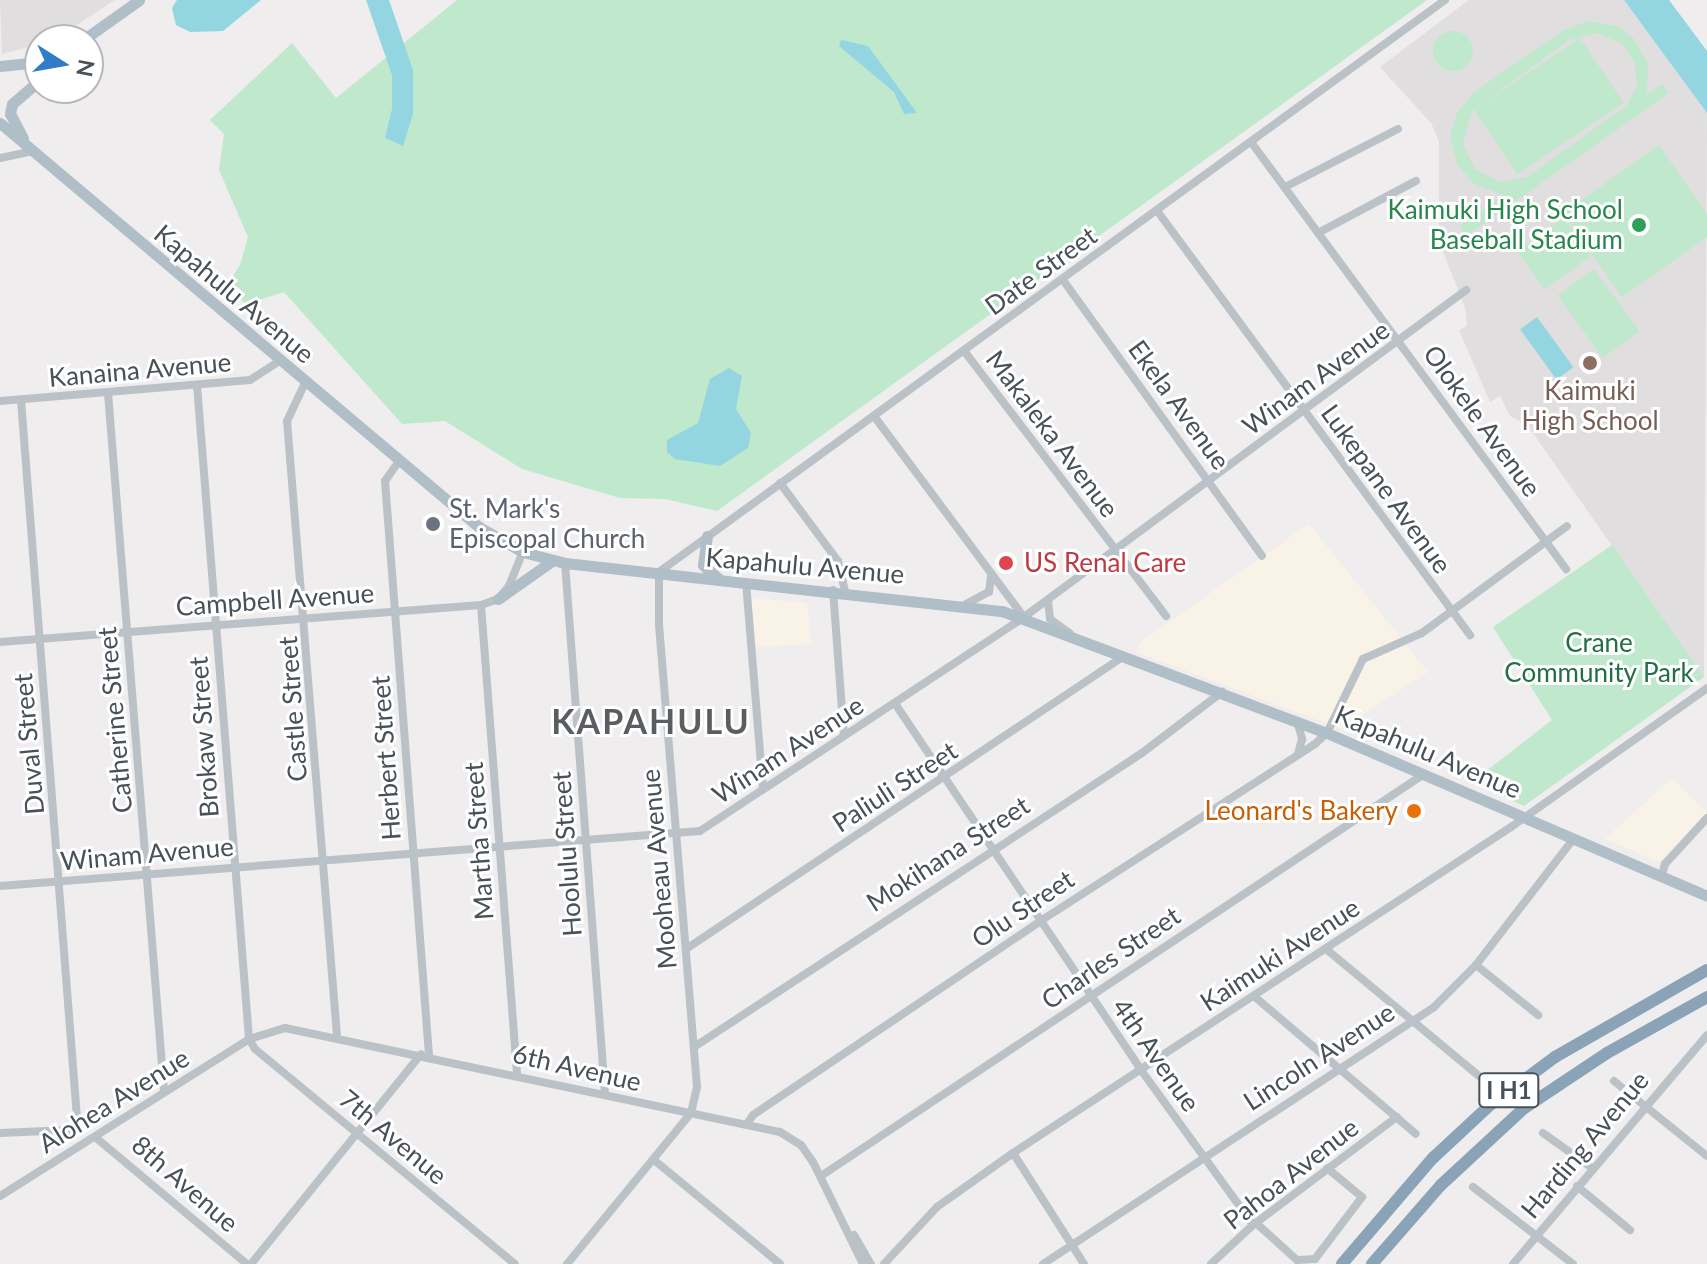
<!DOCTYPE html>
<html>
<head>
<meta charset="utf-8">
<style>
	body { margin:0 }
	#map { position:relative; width:1707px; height:1264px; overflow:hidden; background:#efeded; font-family:Lato,sans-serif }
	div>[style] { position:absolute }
	.commercial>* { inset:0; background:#f9f3e7 }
	.education>* { inset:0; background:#e0dede }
	.green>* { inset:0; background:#c0e8cd; transform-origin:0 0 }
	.round { border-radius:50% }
	.water>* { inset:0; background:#93d5e0; transform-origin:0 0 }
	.minor>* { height:8px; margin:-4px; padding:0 4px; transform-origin:4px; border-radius:4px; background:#bac2c8 }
	.major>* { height:11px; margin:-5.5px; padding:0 5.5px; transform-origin:5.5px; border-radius:5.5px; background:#b0bec8 }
	.highway>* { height:12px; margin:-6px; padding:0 6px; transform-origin:6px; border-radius:6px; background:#8ba3b6 }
	.dots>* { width:22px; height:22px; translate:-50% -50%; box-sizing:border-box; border:4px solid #fff; border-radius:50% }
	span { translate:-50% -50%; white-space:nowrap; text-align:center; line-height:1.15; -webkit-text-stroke:6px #fff; paint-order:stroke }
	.shield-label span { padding:2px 6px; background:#fff; border:2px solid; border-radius:6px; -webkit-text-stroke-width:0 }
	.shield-label { font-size:24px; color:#485158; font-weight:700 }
	.leisure-label { font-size:26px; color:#27864d }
	.right { translate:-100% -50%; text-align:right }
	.street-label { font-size:26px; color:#485158 }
	.education-label { font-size:26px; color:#785e54 }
	.worship-label { font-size:26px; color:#5b616d }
	.left { translate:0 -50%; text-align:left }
	.health-label { font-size:26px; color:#be3a42 }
	.park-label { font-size:26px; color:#226f43 }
	.food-label { font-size:26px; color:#c56008 }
	.district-label { font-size:34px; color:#5a5e61; font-weight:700; letter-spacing:2px }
	.north { position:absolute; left:24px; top:24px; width:80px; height:80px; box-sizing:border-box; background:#fff; border:2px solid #b6b9bc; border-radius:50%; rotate:101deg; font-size:22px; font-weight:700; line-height:32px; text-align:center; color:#485158 }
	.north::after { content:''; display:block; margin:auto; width:28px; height:36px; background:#307cc7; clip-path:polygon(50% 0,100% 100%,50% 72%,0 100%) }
</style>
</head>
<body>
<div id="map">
	<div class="commercial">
		<i style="clip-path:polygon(1309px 524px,1428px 672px,1342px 729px,1136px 652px,1139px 643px)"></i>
		<i style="clip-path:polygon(751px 598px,807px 603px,811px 644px,756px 647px)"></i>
		<i style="clip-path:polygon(1672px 778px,1707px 812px,1659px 862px,1605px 839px)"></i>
	</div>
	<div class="education">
		<i style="clip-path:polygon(0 0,115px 0,54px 40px,2px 54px)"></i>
		<i style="clip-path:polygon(1469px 0,1624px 0,1707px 113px,1704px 677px,1528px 426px,1510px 416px,1500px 396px,1490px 402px,1459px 330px,1467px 326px,1465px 308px,1439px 241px,1439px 141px,1431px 123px,1380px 67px)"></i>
	</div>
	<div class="green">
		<i style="clip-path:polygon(457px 0,1427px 0,717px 511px,665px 499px,620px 498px,522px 469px,445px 421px,402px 424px,284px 292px,246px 304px,226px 287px,240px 265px,248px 237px,219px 170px,224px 134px,210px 120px,292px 43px,336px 98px)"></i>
		<i style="clip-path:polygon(evenodd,1588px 21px,1617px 26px,1633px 38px,1648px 63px,1647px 94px,1662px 84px,1669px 93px,1466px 236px,1459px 226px,1503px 195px,1474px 184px,1457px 164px,1450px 137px,1457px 113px,1474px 92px,1562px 31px,1588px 21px,1598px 33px,1624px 45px,1635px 63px,1637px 86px,1626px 106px,1527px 177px,1500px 182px,1475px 169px,1463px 144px,1472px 111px,1569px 40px,1598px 33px)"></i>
		<i class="round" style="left:1433px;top:31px;width:40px;height:40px"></i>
		<i style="left:1580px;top:38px;width:78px;height:128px;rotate:56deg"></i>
		<i style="clip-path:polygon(1659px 145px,1707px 214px,1707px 237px,1622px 297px,1563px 213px)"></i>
		<i style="left:1564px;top:218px;width:47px;height:57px;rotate:55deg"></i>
		<i style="left:1594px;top:269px;width:77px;height:45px;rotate:54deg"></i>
		<i style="clip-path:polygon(1612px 545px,1704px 677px,1524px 806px,1472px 782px,1552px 720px,1493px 627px)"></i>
	</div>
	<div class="water">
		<i style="clip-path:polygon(177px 0,261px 0,223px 31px,190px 32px,176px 25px,172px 8px)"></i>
		<i style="clip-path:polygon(366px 0,389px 0,413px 70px,413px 114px,403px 146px,385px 138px,392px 109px,392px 75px)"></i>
		<i style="clip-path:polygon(1624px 0,1669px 0,1707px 51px,1707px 113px)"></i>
		<i style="clip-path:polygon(841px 40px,868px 46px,917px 113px,904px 114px,894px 92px,839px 46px)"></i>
		<i style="left:1537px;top:317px;width:62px;height:21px;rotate:54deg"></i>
		<i style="clip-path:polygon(729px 368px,742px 376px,736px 409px,751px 433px,748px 448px,720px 466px,675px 459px,667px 452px,667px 440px,698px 423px,710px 379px)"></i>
	</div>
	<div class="minor">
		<i style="left:1251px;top:142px;width:531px;rotate:53.58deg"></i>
		<i style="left:0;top:158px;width:35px;rotate:-12deg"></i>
		<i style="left:1285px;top:187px;width:127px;rotate:-27.2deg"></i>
		<i style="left:1158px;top:212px;width:526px;rotate:53.59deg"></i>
		<i style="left:1318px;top:233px;width:111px;rotate:-28deg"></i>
		<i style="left:1063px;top:280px;width:340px;rotate:54.2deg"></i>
		<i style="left:965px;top:352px;width:332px;rotate:52.7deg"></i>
		<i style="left:305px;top:383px;width:42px;rotate:115.3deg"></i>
		<i style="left:287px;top:421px;width:617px;rotate:85.35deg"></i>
		<i style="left:197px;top:385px;width:656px;rotate:85.45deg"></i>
		<i style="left:249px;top:1039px;width:12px;rotate:59deg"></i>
		<i style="left:255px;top:1049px;width:337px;rotate:39.6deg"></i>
		<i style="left:108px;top:393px;width:700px;rotate:85.41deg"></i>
		<i style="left:0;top:401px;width:251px;rotate:-4.8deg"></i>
		<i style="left:250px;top:380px;width:33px;rotate:-33deg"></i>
		<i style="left:874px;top:416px;width:251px;rotate:53.3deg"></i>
		<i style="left:399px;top:461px;width:24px;rotate:125deg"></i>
		<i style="left:385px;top:481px;width:577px;rotate:85.62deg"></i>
		<i style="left:780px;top:483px;width:97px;rotate:53.4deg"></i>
		<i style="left:838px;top:561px;width:31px;rotate:77deg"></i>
		<i style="left:565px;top:563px;width:533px;rotate:85.69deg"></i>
		<i style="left:746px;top:582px;width:206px;rotate:85.3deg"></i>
		<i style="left:833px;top:590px;width:146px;rotate:85.7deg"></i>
		<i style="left:1048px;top:600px;width:19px;rotate:84deg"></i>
		<i style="left:1050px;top:619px;width:24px;rotate:36deg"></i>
		<i style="left:966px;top:604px;width:26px;rotate:-28deg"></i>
		<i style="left:989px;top:592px;width:16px;rotate:-83deg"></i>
		<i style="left:481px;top:605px;width:471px;rotate:85.6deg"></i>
		<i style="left:0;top:642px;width:482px;rotate:-4.4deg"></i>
		<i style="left:481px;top:605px;width:18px;rotate:-19deg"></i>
		<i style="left:498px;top:599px;width:17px;rotate:-50deg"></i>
		<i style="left:509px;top:586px;width:37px;rotate:-68deg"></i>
		<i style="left:896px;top:705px;width:440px;rotate:56.1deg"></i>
		<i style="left:1141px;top:1070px;width:191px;rotate:54.1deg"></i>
		<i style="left:1297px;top:721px;width:19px;rotate:74deg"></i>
		<i style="left:1302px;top:739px;width:16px;rotate:105deg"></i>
		<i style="left:1662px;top:875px;width:11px;rotate:-75deg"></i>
		<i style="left:1665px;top:864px;width:62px;rotate:-47.6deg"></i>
		<i style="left:0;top:886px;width:702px;rotate:-4.49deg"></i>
		<i style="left:700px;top:831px;width:388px;rotate:-33.4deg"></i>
		<i style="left:1024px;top:617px;width:550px;rotate:-36.49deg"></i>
		<i style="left:686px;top:949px;width:527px;rotate:-33.78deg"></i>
		<i style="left:1326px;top:949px;width:199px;rotate:39.7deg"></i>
		<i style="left:1476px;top:965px;width:80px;rotate:38.9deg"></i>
		<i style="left:1255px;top:997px;width:211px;rotate:40.4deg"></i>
		<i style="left:694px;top:1047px;width:536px;rotate:-33.27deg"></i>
		<i style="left:1142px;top:753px;width:101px;rotate:-37.3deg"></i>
		<i style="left:1614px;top:1081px;width:119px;rotate:38.9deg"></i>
		<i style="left:747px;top:1124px;width:11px;rotate:-56deg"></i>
		<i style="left:753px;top:1115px;width:349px;rotate:-34deg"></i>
		<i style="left:1042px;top:920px;width:325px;rotate:-32.8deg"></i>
		<i style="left:1315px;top:744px;width:16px;rotate:-43deg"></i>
		<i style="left:1327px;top:733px;width:82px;rotate:-64.1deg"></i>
		<i style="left:1363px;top:659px;width:64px;rotate:-23.8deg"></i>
		<i style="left:1422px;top:633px;width:180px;rotate:-36.4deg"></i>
		<i style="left:0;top:1133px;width:69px;rotate:-2.5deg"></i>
		<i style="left:69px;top:1130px;width:14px;rotate:-56deg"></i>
		<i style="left:77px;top:1118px;width:720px;rotate:-94.46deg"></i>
		<i style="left:1543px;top:1133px;width:60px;rotate:35.5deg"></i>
		<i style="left:95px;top:1137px;width:198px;rotate:39.9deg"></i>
		<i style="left:1013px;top:1153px;width:132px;rotate:57.4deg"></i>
		<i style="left:654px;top:1160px;width:163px;rotate:39.5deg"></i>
		<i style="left:821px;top:1176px;width:725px;rotate:-33.69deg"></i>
		<i style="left:1577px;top:1186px;width:69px;rotate:39.7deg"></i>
		<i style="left:1473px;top:1187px;width:126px;rotate:37.6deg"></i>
		<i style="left:0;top:1196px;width:294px;rotate:-32.2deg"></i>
		<i style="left:249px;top:1039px;width:38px;rotate:-17deg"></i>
		<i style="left:285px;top:1028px;width:506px;rotate:11.87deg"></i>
		<i style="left:780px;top:1132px;width:25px;rotate:32deg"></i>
		<i style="left:801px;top:1145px;width:21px;rotate:55deg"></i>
		<i style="left:813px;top:1162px;width:114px;rotate:63.9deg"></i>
		<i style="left:1256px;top:1223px;width:55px;rotate:42.1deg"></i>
		<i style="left:1297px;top:1260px;width:18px;rotate:-3deg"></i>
		<i style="left:1315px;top:1259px;width:78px;rotate:-52.8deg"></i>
		<i style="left:1362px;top:1197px;width:45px;rotate:-140.4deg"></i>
		<i style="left:854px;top:1235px;width:34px;rotate:60deg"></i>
		<i style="left:251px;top:1264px;width:270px;rotate:-51deg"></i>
		<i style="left:567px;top:1264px;width:195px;rotate:-50.6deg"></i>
		<i style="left:691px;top:1113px;width:27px;rotate:-77deg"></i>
		<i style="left:697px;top:1087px;width:465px;rotate:-94.7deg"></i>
		<i style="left:659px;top:624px;width:52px;rotate:-90deg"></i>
		<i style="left:659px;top:572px;width:972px;rotate:-36.04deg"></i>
		<i style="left:884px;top:1264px;width:78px;rotate:-47.1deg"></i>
		<i style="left:937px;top:1207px;width:93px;rotate:-35.4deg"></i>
		<i style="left:1013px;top:1153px;width:595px;rotate:-33.21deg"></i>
		<i style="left:1511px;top:827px;width:240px;rotate:-35.3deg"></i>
		<i style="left:1043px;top:1264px;width:468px;rotate:-33.3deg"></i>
		<i style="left:1434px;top:1007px;width:59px;rotate:-45deg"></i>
		<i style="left:1476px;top:965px;width:160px;rotate:-52.3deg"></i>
		<i style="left:1211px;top:1264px;width:57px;rotate:-42.9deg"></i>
		<i style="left:1253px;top:1225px;width:180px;rotate:-36.9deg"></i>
		<i style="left:1513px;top:1264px;width:300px;rotate:-49.7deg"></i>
	</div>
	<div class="major">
		<i style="left:83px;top:40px;width:69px;rotate:-35.5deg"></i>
		<i style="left:0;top:66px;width:40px;rotate:-5.7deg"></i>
		<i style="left:0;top:123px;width:627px;rotate:40.15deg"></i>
		<i style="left:479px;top:527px;width:51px;rotate:29.6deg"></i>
		<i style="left:523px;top:552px;width:43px;rotate:14.7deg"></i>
		<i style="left:565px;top:563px;width:440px;rotate:6.3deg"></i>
		<i style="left:1002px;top:611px;width:347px;rotate:20.6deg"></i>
		<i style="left:1327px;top:733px;width:413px;rotate:23.2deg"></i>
		<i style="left:23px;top:138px;width:27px;rotate:-118deg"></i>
		<i style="left:10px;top:114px;width:10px;rotate:-79deg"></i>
		<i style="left:12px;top:104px;width:37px;rotate:-41deg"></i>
		<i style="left:707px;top:536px;width:29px;rotate:98deg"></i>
		<i style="left:703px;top:565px;width:21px;rotate:41deg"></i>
		<i style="left:498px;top:599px;width:66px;rotate:-35.1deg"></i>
	</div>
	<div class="highway">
		<i style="left:1342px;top:1264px;width:140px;rotate:-49.4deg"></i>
		<i style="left:1433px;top:1158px;width:78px;rotate:-42.9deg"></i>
		<i style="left:1490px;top:1105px;width:81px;rotate:-36.4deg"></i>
		<i style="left:1555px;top:1057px;width:175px;rotate:-29.8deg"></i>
		<i style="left:1372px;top:1264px;width:105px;rotate:-48.9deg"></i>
		<i style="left:1441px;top:1185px;width:112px;rotate:-42.8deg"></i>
		<i style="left:1523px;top:1109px;width:101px;rotate:-33.7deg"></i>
		<i style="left:1607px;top:1053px;width:115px;rotate:-29.2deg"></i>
	</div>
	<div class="dots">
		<i style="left:1639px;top:225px;background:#2e9e5b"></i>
		<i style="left:1590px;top:363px;background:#8d6e63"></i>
		<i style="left:433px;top:524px;background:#6b7280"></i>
		<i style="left:1006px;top:563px;background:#e0444e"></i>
		<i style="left:1414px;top:811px;background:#e8710a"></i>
	</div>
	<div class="shield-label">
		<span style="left:1509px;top:1090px">I H1</span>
	</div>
	<div class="leisure-label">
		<span class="right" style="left:1623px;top:225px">Kaimuki High School<br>Baseball Stadium</span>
	</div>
	<div class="street-label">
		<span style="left:1041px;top:271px;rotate:-36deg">Date Street</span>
		<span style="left:234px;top:294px;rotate:40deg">Kapahulu Avenue</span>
		<span style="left:140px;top:370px;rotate:-5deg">Kanaina Avenue</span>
		<span style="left:1316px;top:378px;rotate:-36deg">Winam Avenue</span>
		<span style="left:1179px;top:405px;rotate:54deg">Ekela Avenue</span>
		<span style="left:1482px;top:421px;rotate:54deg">Olokele Avenue</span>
		<span style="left:1052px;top:434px;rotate:53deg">Makaleka Avenue</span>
		<span style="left:1386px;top:489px;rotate:54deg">Lukepane Avenue</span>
		<span style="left:805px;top:566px;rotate:5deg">Kapahulu Avenue</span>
		<span style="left:275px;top:600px;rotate:-4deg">Campbell Avenue</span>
		<span style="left:293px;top:709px;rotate:-94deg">Castle Street</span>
		<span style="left:115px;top:720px;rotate:-95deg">Catherine Street</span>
		<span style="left:204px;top:737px;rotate:-94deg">Brokaw Street</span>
		<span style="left:29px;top:744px;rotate:-95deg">Duval Street</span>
		<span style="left:788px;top:750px;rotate:-33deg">Winam Avenue</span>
		<span style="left:1428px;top:752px;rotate:23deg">Kapahulu Avenue</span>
		<span style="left:386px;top:758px;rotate:-94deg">Herbert Street</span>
		<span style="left:895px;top:787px;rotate:-33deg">Paliuli Street</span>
		<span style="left:479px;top:841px;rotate:-94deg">Martha Street</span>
		<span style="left:147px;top:854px;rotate:-5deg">Winam Avenue</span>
		<span style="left:567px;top:854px;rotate:-94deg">Hoolulu Street</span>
		<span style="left:948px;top:854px;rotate:-33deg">Mokihana Street</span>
		<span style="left:659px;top:869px;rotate:-95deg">Mooheau Avenue</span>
		<span style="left:1023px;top:909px;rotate:-34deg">Olu Street</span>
		<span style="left:1280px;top:955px;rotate:-33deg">Kaimuki Avenue</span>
		<span style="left:1111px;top:958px;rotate:-34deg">Charles Street</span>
		<span style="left:1156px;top:1055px;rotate:55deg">4th Avenue</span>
		<span style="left:1319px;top:1057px;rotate:-33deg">Lincoln Avenue</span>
		<span style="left:577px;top:1068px;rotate:13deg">6th Avenue</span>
		<span style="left:114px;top:1101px;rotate:-32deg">Alohea Avenue</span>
		<span style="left:393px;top:1137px;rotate:40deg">7th Avenue</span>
		<span style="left:1585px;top:1145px;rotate:-50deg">Harding Avenue</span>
		<span style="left:1291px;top:1174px;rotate:-38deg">Pahoa Avenue</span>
		<span style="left:185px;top:1184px;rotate:41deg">8th Avenue</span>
	</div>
	<div class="education-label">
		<span style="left:1590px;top:406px">Kaimuki<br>High School</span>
	</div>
	<div class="worship-label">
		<span class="left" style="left:449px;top:524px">St. Mark's<br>Episcopal Church</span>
	</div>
	<div class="health-label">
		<span class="left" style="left:1024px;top:563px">US Renal Care</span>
	</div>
	<div class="park-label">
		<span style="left:1599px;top:658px">Crane<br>Community Park</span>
	</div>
	<div class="food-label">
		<span class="right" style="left:1398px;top:811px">Leonard's Bakery</span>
	</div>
	<div class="district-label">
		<span style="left:651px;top:721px">KAPAHULU</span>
	</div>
	<div class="north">N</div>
</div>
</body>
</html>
